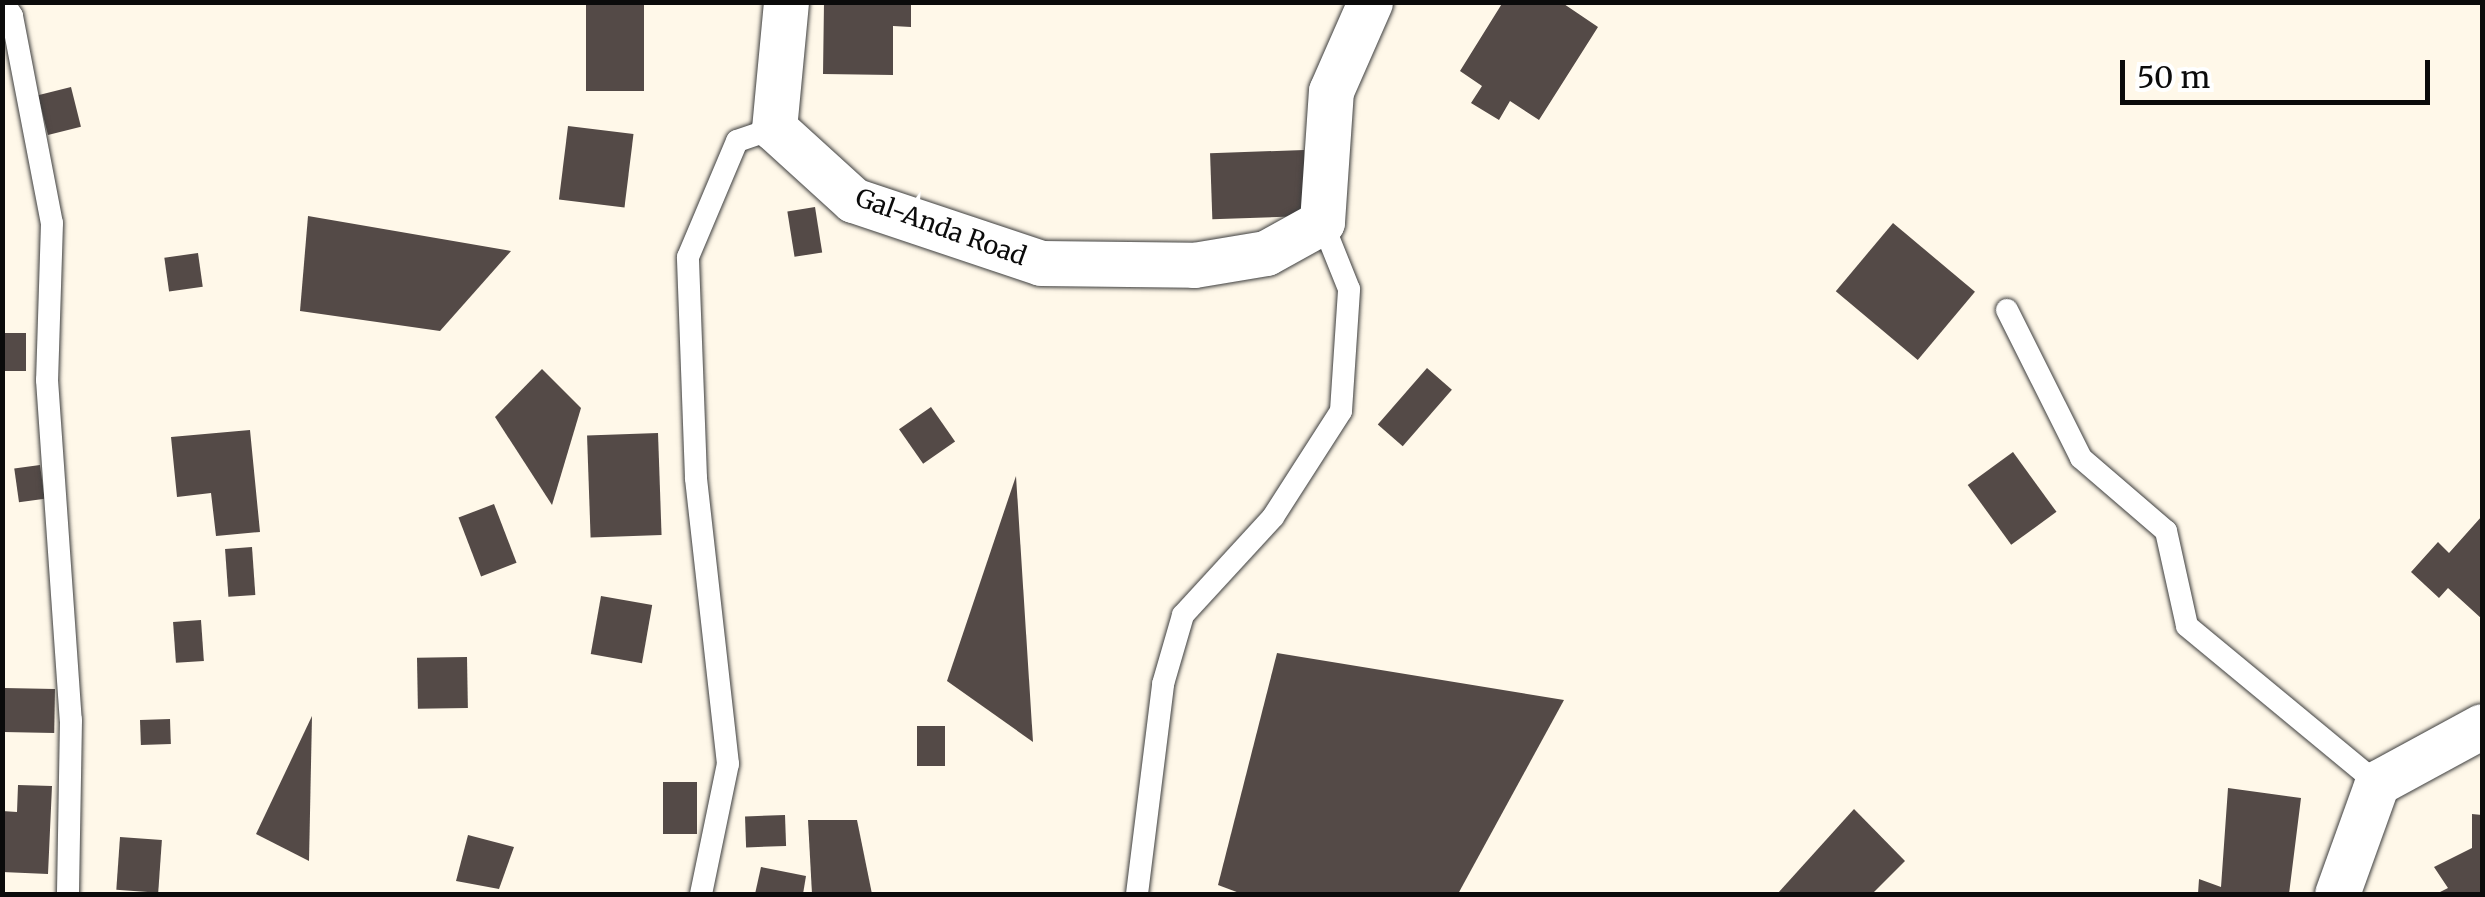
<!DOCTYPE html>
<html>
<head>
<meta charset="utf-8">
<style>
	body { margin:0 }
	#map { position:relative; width:2485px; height:897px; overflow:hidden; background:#fff8e9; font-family:Merriweather,serif }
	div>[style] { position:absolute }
	.building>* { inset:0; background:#544a47; transform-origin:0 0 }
	.roads { filter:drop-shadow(0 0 2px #3e3e3e) drop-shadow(0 0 2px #3e3e3e) }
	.lane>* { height:22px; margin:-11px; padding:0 11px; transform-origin:11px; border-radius:11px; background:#fff }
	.street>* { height:45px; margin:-22.5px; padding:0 22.5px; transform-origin:22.5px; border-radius:22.5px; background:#fff }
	span { translate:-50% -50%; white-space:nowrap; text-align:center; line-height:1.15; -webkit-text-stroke:10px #fff; paint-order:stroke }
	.street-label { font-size:25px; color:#0b0b0b }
	.frame { position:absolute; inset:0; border:5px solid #0b0b0b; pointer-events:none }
	.scale { position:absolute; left:2120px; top:60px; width:310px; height:45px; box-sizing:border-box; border:5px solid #0b0b0b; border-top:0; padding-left:12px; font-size:30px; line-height:35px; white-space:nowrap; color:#0b0b0b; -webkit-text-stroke:8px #fff; paint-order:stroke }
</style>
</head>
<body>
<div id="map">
	<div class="building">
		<i style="left:586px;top:2px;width:58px;height:89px"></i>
		<i style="clip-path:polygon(824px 2px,911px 2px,911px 27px,893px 26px,893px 75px,823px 74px)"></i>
		<i style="clip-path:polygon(1503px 2px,1561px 2px,1598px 27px,1539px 120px,1510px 101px,1499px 120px,1471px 103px,1482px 86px,1460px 71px)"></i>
		<i style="left:71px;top:87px;width:41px;height:34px;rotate:76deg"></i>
		<i style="left:568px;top:126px;width:66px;height:74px;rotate:7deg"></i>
		<i style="left:1304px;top:150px;width:66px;height:94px;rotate:88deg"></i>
		<i style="left:815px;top:207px;width:46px;height:28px;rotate:81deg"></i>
		<i style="clip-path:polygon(308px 216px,511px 251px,440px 331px,300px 311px)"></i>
		<i style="left:1893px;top:223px;width:107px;height:89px;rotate:40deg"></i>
		<i style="left:198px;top:253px;width:34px;height:34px;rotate:82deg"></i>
		<i style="left:2px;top:333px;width:24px;height:38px"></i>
		<i style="left:1427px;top:368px;width:33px;height:75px;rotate:41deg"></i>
		<i style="clip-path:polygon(542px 369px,581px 408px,552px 505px,495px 417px)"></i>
		<i style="left:931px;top:407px;width:42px;height:39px;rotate:55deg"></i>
		<i style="clip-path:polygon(250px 430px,260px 532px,216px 536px,211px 493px,177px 497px,171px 437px)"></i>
		<i style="left:658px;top:433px;width:102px;height:71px;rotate:88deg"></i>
		<i style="left:2013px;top:452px;width:74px;height:56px;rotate:54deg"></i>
		<i style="left:40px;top:465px;width:34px;height:26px;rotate:82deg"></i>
		<i style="clip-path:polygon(1016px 476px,1033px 742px,947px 681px)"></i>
		<i style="left:494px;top:504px;width:63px;height:38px;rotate:69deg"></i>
		<i style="clip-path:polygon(2482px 516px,2482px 619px,2448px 588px,2439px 598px,2411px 572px,2438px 542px,2449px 553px)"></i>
		<i style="left:252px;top:547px;width:48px;height:27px;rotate:86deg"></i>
		<i style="left:601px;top:596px;width:52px;height:59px;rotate:10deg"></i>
		<i style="left:201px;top:620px;width:41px;height:28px;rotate:86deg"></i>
		<i style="clip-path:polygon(1277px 653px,1564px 700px,1458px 894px,1242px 894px,1218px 885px)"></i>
		<i style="left:467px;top:657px;width:51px;height:50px;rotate:89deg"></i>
		<i style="left:4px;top:688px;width:51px;height:44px;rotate:1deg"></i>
		<i style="clip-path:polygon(312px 716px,309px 861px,256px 834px)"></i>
		<i style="left:170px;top:719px;width:25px;height:30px;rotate:88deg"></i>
		<i style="left:917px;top:726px;width:28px;height:40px"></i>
		<i style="left:663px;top:782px;width:34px;height:52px"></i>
		<i style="clip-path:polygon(18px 785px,52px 786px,48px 874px,2px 872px,2px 811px,17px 812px)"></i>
		<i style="clip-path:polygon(2228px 788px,2301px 798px,2289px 894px,2198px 894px,2199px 879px,2221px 887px)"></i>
		<i style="clip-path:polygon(1854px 809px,1905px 861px,1872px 894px,1777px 894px)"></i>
		<i style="clip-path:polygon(2472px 814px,2482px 815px,2482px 894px,2436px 894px,2448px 888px,2434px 867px,2472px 848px)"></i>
		<i style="left:785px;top:815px;width:31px;height:40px;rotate:88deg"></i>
		<i style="clip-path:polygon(808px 820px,857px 820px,872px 894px,812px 894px)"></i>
		<i style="clip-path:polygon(468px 835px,514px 847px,499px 889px,456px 881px)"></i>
		<i style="left:120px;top:837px;width:42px;height:53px;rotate:4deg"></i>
		<i style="clip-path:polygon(761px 867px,806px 876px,803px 894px,755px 894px)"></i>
	</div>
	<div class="roads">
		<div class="lane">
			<i style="left:3px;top:2px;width:17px;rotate:57deg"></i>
			<i style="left:12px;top:16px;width:211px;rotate:79.1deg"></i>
			<i style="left:52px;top:223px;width:157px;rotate:91.8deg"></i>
			<i style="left:47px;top:380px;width:341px;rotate:86deg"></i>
			<i style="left:71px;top:720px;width:174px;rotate:91deg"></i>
			<i style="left:2007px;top:310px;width:165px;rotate:63.4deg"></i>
			<i style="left:2081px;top:458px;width:112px;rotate:40.7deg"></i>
			<i style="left:2166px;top:531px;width:97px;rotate:77.5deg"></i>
			<i style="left:2187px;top:626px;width:246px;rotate:39.6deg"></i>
			<i style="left:701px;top:894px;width:133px;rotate:-78.3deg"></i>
			<i style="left:728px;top:764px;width:288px;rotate:-96.4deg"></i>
			<i style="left:696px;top:478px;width:221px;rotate:-92.1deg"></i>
			<i style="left:688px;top:257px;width:126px;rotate:-67.1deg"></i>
			<i style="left:737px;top:141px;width:39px;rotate:-19deg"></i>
			<i style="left:1137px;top:894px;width:212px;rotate:-82.9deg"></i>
			<i style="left:1163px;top:684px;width:72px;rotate:-73.8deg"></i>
			<i style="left:1183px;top:615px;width:133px;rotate:-47.4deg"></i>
			<i style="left:1273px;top:517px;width:126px;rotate:-57.3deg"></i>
			<i style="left:1341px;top:411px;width:122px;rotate:-86.2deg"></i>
			<i style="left:1349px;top:289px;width:72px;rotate:-111.9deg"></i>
		</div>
		<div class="street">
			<i style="left:786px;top:2px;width:127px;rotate:95.4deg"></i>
			<i style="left:774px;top:128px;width:107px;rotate:42.3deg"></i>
			<i style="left:853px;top:200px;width:198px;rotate:18.5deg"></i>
			<i style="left:1041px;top:263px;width:153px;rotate:0.7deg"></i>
			<i style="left:1194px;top:265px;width:73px;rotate:-9.5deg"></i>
			<i style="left:1266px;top:253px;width:64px;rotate:-29deg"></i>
			<i style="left:1322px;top:222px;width:131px;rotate:-86.1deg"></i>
			<i style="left:1331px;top:91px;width:97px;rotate:-66.3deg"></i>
			<i style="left:2337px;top:894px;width:118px;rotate:-70.2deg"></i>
			<i style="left:2377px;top:783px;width:119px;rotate:-28.5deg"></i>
		</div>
	</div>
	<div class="street-label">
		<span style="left:941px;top:227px;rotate:20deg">Gal-Anda Road</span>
	</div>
	<div class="frame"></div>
	<div class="scale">50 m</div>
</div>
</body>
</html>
